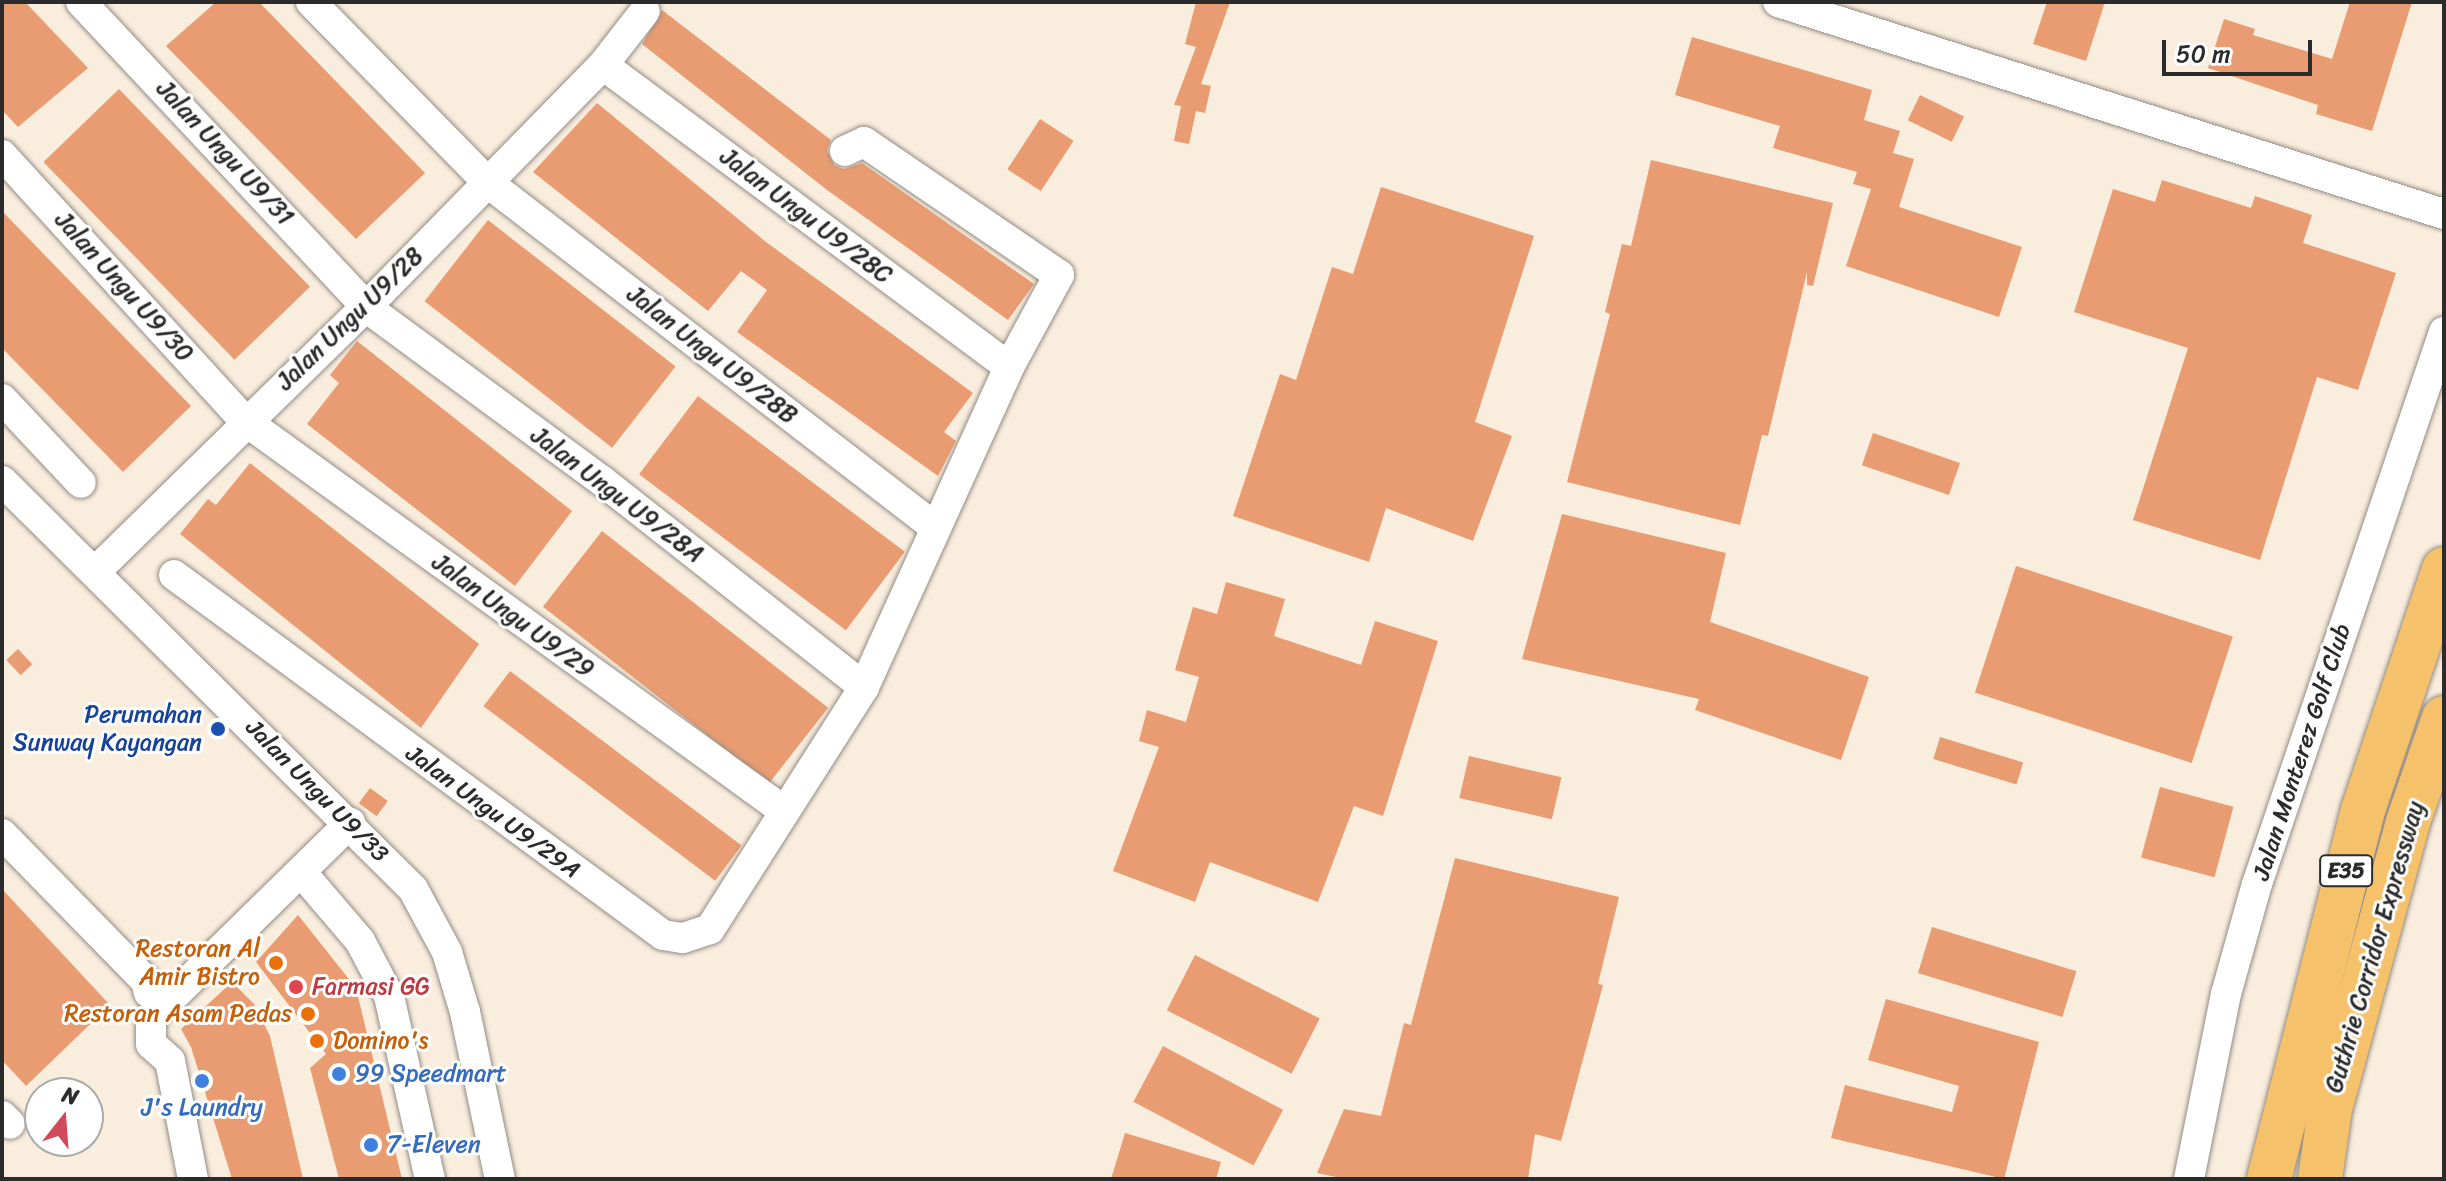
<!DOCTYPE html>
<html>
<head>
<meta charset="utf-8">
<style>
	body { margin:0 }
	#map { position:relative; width:2446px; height:1181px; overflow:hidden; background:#f9eddd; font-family:Sriracha,sans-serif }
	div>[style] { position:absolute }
	.building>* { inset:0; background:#e99c71; transform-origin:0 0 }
	.roads { filter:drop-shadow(0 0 2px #928c84) drop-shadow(0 0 2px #928c84) }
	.minor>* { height:30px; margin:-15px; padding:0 15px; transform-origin:15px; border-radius:15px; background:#fff }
	.highway>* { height:44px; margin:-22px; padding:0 22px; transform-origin:22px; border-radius:22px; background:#f6c16b }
	.dots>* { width:22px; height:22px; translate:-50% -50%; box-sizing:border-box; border:4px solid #fff; border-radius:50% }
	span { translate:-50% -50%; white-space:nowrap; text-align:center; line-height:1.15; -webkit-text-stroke:6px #fff; paint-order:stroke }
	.shield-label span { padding:2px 6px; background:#fff; border:2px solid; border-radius:6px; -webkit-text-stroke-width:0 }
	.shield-label { font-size:22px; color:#2b2b2b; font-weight:700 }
	.street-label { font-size:24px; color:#2b2b2b }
	.transit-label { font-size:24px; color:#164399 }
	.right { translate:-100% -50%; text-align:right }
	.food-label { font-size:24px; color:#c56008 }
	.left { translate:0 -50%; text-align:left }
	.health-label { font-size:24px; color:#be3a42 }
	.shop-label { font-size:24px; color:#366cbe }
	.frame { position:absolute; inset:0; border:4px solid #2b2b2b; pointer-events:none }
	.north { position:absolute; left:24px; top:1077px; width:80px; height:80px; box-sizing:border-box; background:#fff; border:2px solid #aaa; border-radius:50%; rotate:17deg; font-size:22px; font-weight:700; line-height:32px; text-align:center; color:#2b2b2b }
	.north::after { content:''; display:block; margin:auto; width:28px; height:36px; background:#d1495b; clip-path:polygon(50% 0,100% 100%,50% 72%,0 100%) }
	.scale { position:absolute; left:2162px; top:40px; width:150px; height:36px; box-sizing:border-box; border:4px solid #2b2b2b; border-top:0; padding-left:10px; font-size:24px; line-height:28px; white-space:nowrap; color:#2b2b2b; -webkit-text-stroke:6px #fff; paint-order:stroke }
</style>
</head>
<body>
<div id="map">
	<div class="building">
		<i style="clip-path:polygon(2px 2px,25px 2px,88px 68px,18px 127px,2px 110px)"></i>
		<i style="clip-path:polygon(216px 2px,259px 2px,425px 173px,356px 239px,166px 46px)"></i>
		<i style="clip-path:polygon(1196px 2px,1230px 2px,1201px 84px,1211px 86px,1205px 113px,1196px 111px,1189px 144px,1174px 141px,1181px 106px,1174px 105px,1196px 47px,1185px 44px)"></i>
		<i style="clip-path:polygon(2047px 2px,2105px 2px,2086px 61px,2033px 44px)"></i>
		<i style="clip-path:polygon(2350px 2px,2412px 2px,2372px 131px,2316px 114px,2318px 105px,2208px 68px,2224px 19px,2255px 29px,2253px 35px,2332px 59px)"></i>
		<i style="clip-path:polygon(662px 10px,831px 140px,827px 150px,834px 165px,844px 169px,862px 163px,1034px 284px,1008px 320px,827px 190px,642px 44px)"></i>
		<i style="clip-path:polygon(1692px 37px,1872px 90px,1864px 120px,1900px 131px,1893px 153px,1914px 159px,1899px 207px,2022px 247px,1999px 317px,1846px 266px,1871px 189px,1853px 184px,1857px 172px,1773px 148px,1780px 126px,1675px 95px)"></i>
		<i style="left:119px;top:89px;width:275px;height:105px;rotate:46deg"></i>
		<i style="left:1920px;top:95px;width:49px;height:28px;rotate:26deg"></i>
		<i style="clip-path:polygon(597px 103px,766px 242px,973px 393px,944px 432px,956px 441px,938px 476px,737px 332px,767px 290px,741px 271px,708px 311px,533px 172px)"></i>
		<i style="left:1040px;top:119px;width:40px;height:60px;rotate:33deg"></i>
		<i style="clip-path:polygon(1651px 160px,1833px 203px,1813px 286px,1807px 285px,1807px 272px,1768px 436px,1762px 435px,1740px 525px,1567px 482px,1610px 314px,1605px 312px,1622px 244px,1631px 246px)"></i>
		<i style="clip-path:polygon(2162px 180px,2251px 208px,2255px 196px,2312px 215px,2303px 243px,2396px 273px,2358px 390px,2317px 377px,2260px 560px,2133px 520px,2188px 348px,2074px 312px,2113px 189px,2155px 202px)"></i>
		<i style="clip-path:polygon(1381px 187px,1534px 236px,1475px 422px,1512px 436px,1473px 541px,1386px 508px,1369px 562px,1233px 516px,1280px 374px,1296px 380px,1332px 267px,1353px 274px)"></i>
		<i style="clip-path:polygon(2px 211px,191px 406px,123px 472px,2px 348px)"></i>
		<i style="left:488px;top:220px;width:238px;height:103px;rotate:38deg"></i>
		<i style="clip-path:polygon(357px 341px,572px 511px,515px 586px,307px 424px,339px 383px,330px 375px)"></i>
		<i style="left:698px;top:396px;width:259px;height:98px;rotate:37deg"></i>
		<i style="left:1873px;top:433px;width:92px;height:34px;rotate:19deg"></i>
		<i style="clip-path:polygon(250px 463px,479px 644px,421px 728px,180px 534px,208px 499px,216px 505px)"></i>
		<i style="clip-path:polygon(1562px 514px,1726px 553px,1710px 622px,1869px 677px,1841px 760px,1695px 710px,1699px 699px,1522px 659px)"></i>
		<i style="left:602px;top:531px;width:287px;height:96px;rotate:38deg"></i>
		<i style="left:2016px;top:566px;width:228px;height:133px;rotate:18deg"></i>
		<i style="clip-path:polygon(1226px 582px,1285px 599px,1274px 636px,1361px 665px,1375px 621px,1438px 641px,1383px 816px,1354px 806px,1318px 902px,1210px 862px,1195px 902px,1113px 871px,1159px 747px,1139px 741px,1147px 710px,1186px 722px,1199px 677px,1175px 670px,1193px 607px,1217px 614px)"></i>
		<i style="left:18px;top:649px;width:21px;height:16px;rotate:47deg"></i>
		<i style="left:510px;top:671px;width:290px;height:44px;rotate:37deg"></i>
		<i style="left:1940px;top:737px;width:87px;height:23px;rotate:17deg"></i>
		<i style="left:1469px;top:756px;width:95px;height:43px;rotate:13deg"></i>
		<i style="left:2160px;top:787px;width:76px;height:73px;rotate:15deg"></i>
		<i style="left:370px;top:788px;width:22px;height:19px;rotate:36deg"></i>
		<i style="clip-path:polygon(1455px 858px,1619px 897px,1598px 984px,1603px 985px,1561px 1141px,1535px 1134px,1528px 1179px,1346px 1179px,1317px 1173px,1344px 1109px,1381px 1116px,1404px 1023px,1411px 1025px)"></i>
		<i style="clip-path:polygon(2px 889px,110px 1005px,26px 1086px,2px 1060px)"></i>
		<i style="clip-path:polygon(298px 915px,356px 988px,402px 1179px,339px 1179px,310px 1068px,326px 1054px,256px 962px)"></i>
		<i style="left:1932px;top:927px;width:151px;height:48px;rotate:17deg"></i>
		<i style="left:1195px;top:955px;width:140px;height:62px;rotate:27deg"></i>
		<i style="clip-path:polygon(232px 982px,254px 1004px,270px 1036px,303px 1179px,232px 1179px,191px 1047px,181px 1029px)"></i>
		<i style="clip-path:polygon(1886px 999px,2039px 1042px,2004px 1179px,1831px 1138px,1845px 1085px,1952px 1112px,1959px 1086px,1868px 1060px)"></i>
		<i style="left:1163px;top:1046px;width:136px;height:63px;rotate:28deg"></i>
		<i style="clip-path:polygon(1125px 1133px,1221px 1162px,1216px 1179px,1111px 1179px)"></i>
	</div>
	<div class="roads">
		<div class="minor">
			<i style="left:81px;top:2px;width:417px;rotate:46.9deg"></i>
			<i style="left:366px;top:307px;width:292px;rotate:36.4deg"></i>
			<i style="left:601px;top:480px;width:335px;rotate:38.2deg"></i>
			<i style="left:311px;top:2px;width:252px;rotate:45.6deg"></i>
			<i style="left:487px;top:182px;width:567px;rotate:37.62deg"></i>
			<i style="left:1778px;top:2px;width:699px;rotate:17.66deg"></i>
			<i style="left:603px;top:65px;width:506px;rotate:36.64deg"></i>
			<i style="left:2px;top:155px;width:359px;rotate:47.6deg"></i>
			<i style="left:244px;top:420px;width:665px;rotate:35.89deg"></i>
			<i style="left:2px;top:399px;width:115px;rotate:46.8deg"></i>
			<i style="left:2px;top:481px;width:579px;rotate:44.79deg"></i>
			<i style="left:413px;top:889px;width:72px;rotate:61.6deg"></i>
			<i style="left:447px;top:952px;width:63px;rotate:73.3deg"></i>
			<i style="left:465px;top:1012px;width:171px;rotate:78.2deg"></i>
			<i style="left:96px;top:571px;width:378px;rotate:-44.4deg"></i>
			<i style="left:366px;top:307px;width:339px;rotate:-45.6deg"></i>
			<i style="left:603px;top:65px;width:68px;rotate:-52.1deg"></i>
			<i style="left:174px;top:575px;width:607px;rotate:36.36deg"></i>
			<i style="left:663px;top:935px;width:20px;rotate:9deg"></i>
			<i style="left:683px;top:938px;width:28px;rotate:-18deg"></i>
			<i style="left:710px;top:929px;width:287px;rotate:-57.5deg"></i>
			<i style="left:864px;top:687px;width:351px;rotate:-65.6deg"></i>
			<i style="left:1009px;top:367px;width:105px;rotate:-61.5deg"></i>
			<i style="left:1059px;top:275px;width:236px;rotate:-145.7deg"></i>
			<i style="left:864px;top:142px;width:21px;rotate:155deg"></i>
			<i style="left:2px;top:834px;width:206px;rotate:45.6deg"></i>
			<i style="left:146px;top:981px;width:12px;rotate:76deg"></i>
			<i style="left:302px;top:873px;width:89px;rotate:49.5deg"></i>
			<i style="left:360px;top:941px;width:62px;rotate:62.2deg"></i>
			<i style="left:389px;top:996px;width:188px;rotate:77.4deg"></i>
			<i style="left:2px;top:1116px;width:11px;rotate:45deg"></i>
			<i style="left:193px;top:1179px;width:120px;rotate:-101deg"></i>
			<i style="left:170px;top:1061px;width:25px;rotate:-138deg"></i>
			<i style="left:151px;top:1044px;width:26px;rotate:-90deg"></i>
			<i style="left:151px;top:1018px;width:279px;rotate:-44.4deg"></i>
			<i style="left:2189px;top:1179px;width:189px;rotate:-78.7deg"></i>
			<i style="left:2226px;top:994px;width:114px;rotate:-74.3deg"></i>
			<i style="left:2257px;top:884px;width:583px;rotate:-71.29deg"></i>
		</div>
		<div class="highway">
			<i style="left:2269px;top:1179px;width:381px;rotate:-75.7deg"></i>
			<i style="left:2363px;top:810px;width:254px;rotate:-71.4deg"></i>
			<i style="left:2320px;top:1179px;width:71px;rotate:-81.9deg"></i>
			<i style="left:2330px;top:1109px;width:297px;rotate:-74.8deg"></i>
			<i style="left:2408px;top:822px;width:110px;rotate:-70.9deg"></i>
		</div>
	</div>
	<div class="dots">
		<i style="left:218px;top:729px;background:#1a4fb4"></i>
		<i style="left:276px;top:963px;background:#e8710a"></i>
		<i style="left:296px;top:987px;background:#e0444e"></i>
		<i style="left:308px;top:1014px;background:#e8710a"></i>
		<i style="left:317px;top:1041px;background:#e8710a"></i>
		<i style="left:339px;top:1074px;background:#3f7fe0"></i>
		<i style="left:202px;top:1081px;background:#3f7fe0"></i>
		<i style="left:371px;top:1145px;background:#3f7fe0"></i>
	</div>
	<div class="shield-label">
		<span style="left:2346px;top:871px">E35</span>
	</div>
	<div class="street-label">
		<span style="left:225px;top:153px;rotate:47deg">Jalan Ungu U9/31</span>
		<span style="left:806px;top:216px;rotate:37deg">Jalan Ungu U9/28C</span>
		<span style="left:124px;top:287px;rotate:48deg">Jalan Ungu U9/30</span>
		<span style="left:350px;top:319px;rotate:-44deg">Jalan Ungu U9/28</span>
		<span style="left:712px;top:355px;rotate:38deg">Jalan Ungu U9/28B</span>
		<span style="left:617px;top:495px;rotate:37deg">Jalan Ungu U9/28A</span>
		<span style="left:513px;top:616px;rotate:36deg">Jalan Ungu U9/29</span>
		<span style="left:2302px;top:752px;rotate:-72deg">Jalan Monterez Golf Club</span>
		<span style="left:317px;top:791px;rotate:45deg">Jalan Ungu U9/33</span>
		<span style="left:493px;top:812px;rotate:36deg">Jalan Ungu U9/29A</span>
		<span style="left:2375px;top:947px;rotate:-74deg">Guthrie Corridor Expressway</span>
	</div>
	<div class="transit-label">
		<span class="right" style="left:202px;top:729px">Perumahan<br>Sunway Kayangan</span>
	</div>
	<div class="food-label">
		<span class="right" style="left:260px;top:963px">Restoran Al<br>Amir Bistro</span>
		<span class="right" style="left:292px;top:1014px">Restoran Asam Pedas</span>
		<span class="left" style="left:333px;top:1041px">Domino's</span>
	</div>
	<div class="health-label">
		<span class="left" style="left:312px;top:987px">Farmasi GG</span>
	</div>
	<div class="shop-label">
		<span class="left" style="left:355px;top:1074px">99 Speedmart</span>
		<span style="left:202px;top:1108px">J's Laundry</span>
		<span class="left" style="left:387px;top:1145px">7-Eleven</span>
	</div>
	<div class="frame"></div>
	<div class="north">N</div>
	<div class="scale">50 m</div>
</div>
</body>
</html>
